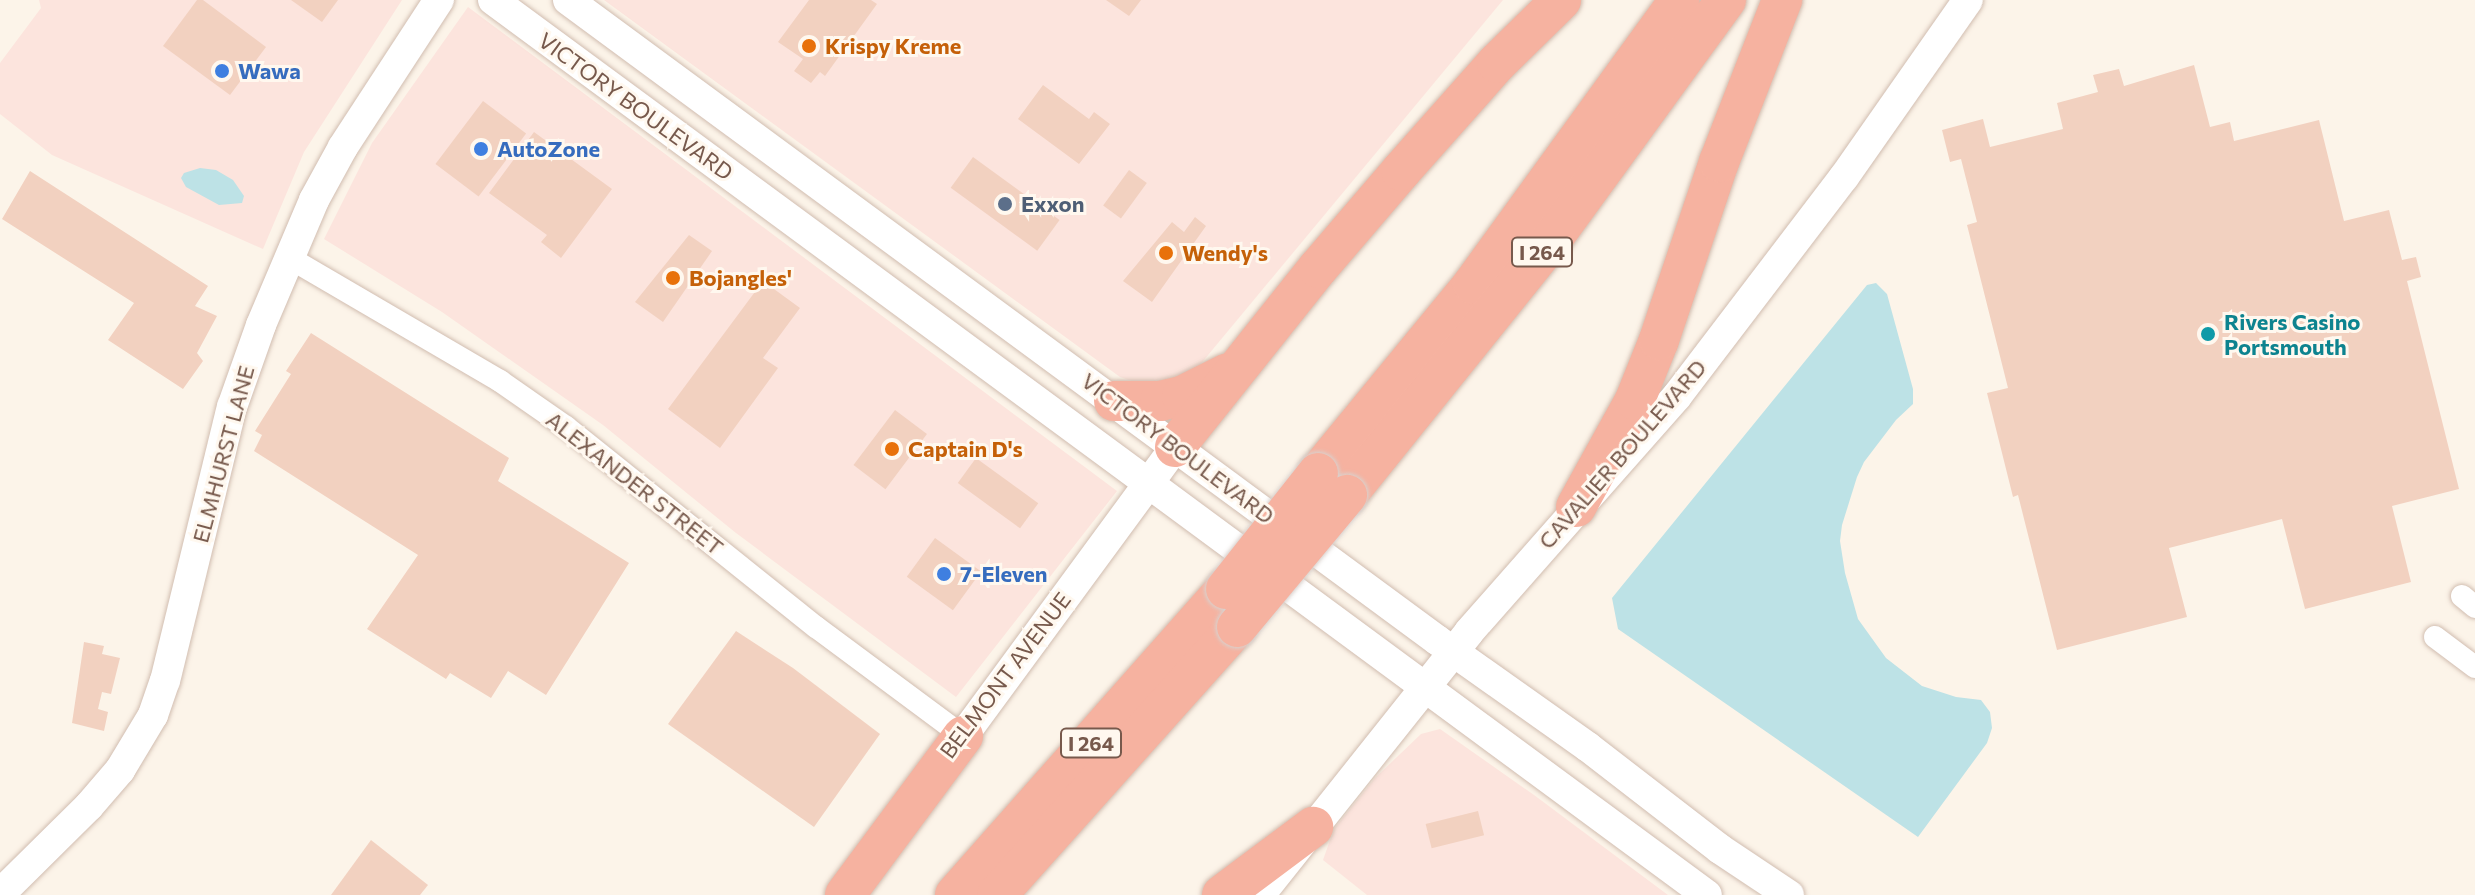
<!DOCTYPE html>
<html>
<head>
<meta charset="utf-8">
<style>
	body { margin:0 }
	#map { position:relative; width:2475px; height:895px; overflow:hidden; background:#fcf4e9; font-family:Commissioner,sans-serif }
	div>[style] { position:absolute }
	.commercial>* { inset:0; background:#fce4dd }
	.water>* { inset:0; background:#bde2e6 }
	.building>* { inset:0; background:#f2d1c0; transform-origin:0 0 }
	.roads { filter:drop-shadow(0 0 2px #d1bdb0) drop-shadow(0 0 2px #d1bdb0) }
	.street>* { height:22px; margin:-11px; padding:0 11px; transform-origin:11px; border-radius:11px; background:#fff }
	.secondary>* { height:30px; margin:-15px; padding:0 15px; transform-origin:15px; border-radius:15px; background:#fff }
	.highway>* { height:40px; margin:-20px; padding:0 20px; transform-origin:20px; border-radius:20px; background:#f6b2a0 }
	.bridges { filter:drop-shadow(0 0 2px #d9d1cd) drop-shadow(0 0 2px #d9d1cd) }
	.highway-bridge>* { height:40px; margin:-20px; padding:0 20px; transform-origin:20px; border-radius:20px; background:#f6b2a0 }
	.dots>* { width:22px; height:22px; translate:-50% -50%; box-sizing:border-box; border:4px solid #fff8ef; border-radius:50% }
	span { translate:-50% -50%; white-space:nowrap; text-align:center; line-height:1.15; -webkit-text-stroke:6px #fff8ef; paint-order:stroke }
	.shield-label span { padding:2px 6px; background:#fff8ef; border:2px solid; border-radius:6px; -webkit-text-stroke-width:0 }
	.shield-label { font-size:20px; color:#77594c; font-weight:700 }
	.food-label { font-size:22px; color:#c56008; font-weight:700 }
	.left { translate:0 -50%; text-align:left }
	.shop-label { font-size:22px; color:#366cbe; font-weight:700 }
	.street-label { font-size:22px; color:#77594c }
	.service-label { font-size:22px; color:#4e5e75; font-weight:700 }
	.culture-label { font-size:22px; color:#0d838f; font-weight:700 }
</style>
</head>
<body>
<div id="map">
	<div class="commercial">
		<i style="clip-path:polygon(39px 0,402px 0,304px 152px,263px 249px,52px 155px,0 114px,0 63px,41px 8px)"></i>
		<i style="clip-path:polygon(604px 0,1503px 0,1184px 384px,1155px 389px,1120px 377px)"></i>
		<i style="clip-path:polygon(468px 7px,1117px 491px,956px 697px,736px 533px,603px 425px,442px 312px,324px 239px,372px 143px)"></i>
		<i style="clip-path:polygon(1440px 729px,1534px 795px,1668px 895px,1367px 895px,1323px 860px,1334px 829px,1375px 778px,1421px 734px)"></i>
	</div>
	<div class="water">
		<i style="clip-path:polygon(200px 168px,216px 170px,233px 180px,244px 196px,242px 203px,219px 205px,186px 187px,181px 178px,184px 173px)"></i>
		<i style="clip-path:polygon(1876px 283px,1887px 294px,1913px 389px,1913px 404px,1896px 420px,1864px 462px,1857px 477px,1842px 525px,1840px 541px,1845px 573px,1858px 619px,1886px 658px,1922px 686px,1956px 697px,1981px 700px,1990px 712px,1992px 728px,1987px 743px,1918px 837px,1618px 629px,1612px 598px,1867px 285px)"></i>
	</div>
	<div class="building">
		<i style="clip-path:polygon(197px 0,203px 0,266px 47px,230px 95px,163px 46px)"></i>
		<i style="clip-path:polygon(291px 0,338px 0,322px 22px)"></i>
		<i style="clip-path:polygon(809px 0,871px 0,877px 4px,825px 76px,820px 72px,811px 83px,794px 71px,803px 59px,778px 42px)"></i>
		<i style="clip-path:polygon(1106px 0,1141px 0,1129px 16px)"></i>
		<i style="clip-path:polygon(2194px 65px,2210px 127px,2230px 122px,2234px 141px,2319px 120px,2344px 221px,2389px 210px,2402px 260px,2416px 257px,2421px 277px,2407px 281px,2459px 489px,2392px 506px,2411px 582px,2305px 609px,2282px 519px,2169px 548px,2187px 617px,2057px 650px,2018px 495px,2013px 497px,1987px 393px,2008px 388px,1967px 225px,1977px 222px,1961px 159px,1950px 162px,1942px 130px,1983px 119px,1990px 147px,2063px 129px,2057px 103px,2098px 92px,2093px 75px,2119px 69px,2124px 86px)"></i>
		<i style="clip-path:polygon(1043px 85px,1089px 119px,1094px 112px,1110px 124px,1079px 164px,1018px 119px)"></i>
		<i style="left:483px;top:101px;width:54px;height:79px;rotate:37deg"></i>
		<i style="clip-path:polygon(534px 132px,612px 189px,561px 258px,541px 242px,547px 235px,489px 193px)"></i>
		<i style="left:973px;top:157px;width:107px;height:38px;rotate:36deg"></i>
		<i style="left:1129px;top:170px;width:22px;height:44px;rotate:36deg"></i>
		<i style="clip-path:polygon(30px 171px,208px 286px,195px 306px,217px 316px,197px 353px,203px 361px,183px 389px,108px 340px,134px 303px,2px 219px)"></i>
		<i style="clip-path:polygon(1195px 217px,1206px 226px,1152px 302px,1123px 281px,1172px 222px,1184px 232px)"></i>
		<i style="clip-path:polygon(689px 235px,712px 251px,663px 322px,635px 302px)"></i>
		<i style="clip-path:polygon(763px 281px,800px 308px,763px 358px,778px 368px,720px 448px,668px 409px)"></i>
		<i style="clip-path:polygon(311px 333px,509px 458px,498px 481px,629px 563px,546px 695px,508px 671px,491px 698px,450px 673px,446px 679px,367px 629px,418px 555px,254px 451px,262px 435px,255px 431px,291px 374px,286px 371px)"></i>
		<i style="left:895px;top:410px;width:40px;height:69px;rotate:37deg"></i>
		<i style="left:976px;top:458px;width:77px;height:31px;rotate:36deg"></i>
		<i style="left:935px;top:538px;width:57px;height:48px;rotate:36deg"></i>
		<i style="clip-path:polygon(736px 631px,793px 668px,880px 734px,814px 827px,668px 724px)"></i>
		<i style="clip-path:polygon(84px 642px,104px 646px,102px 654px,120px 658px,111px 694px,102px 692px,98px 709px,108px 712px,104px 731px,72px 723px)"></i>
		<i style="left:1478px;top:811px;width:25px;height:54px;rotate:76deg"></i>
		<i style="clip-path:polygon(371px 840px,428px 885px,420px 895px,331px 895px)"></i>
	</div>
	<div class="roads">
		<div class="street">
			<i style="left:288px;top:257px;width:246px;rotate:30.3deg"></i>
			<i style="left:500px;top:381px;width:80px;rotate:34.9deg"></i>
			<i style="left:566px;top:427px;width:320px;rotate:38.7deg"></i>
			<i style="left:816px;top:627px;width:183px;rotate:36.6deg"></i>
			<i style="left:963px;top:736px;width:11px;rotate:131deg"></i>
			<i style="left:2462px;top:596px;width:17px;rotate:40deg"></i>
			<i style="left:2435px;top:637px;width:50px;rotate:36.9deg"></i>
		</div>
		<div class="secondary">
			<i style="left:493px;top:0;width:1508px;rotate:36.4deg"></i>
			<i style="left:568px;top:0;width:1079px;rotate:36.37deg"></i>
			<i style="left:1437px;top:640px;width:185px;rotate:35.3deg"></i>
			<i style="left:1588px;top:747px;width:167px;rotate:37.7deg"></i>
			<i style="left:1720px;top:849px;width:83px;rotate:33.7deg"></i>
			<i style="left:963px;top:736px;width:358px;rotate:-53.7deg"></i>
			<i style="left:0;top:894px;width:125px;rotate:-44.7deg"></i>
			<i style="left:89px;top:806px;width:48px;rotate:-49.3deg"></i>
			<i style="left:120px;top:770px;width:64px;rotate:-59deg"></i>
			<i style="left:153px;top:715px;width:36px;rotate:-71deg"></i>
			<i style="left:165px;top:681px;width:282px;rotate:-76.3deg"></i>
			<i style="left:232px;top:407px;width:87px;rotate:-70.5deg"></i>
			<i style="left:261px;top:325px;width:136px;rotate:-67deg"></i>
			<i style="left:314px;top:200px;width:60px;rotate:-61.3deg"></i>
			<i style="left:343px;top:147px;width:176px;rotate:-56.9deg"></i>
			<i style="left:1260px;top:895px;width:336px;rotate:-51.5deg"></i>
			<i style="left:1469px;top:632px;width:315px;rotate:-48.6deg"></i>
			<i style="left:1677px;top:396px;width:275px;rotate:-52.7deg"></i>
			<i style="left:1844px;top:177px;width:216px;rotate:-55deg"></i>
		</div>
		<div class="highway">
			<i style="left:1114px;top:401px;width:46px"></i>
			<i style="left:1160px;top:401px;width:23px;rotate:-13deg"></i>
			<i style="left:1182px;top:396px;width:51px;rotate:-26.6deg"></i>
			<i style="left:1175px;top:447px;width:229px;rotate:-51.4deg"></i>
			<i style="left:1318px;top:268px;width:128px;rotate:-49.4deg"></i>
			<i style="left:1401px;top:171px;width:144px;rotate:-48.4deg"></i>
			<i style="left:1497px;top:63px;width:90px;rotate:-44.5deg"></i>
			<i style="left:1318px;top:473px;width:244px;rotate:-50.6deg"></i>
			<i style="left:1473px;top:284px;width:351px;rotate:-54deg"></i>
			<i style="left:1347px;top:495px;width:316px;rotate:-51.2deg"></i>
			<i style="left:1545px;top:249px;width:308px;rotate:-54deg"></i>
			<i style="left:1576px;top:507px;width:122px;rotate:-61.1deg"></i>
			<i style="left:1635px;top:400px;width:65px;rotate:-68.2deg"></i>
			<i style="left:1659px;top:340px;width:188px;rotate:-71.4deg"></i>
			<i style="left:1719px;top:162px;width:174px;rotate:-68.7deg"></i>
			<i style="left:845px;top:895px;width:198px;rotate:-53.4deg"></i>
			<i style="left:955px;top:895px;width:409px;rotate:-48.5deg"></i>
			<i style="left:997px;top:895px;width:360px;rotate:-48.2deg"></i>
			<i style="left:1222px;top:895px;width:114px;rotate:-36.8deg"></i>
		</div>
	</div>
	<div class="bridges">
		<div class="highway-bridge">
			<i style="left:1226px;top:589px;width:148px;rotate:-51.6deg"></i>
			<i style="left:1237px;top:627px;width:172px;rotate:-50.2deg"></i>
		</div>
	</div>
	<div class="dots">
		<i style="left:809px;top:46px;background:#e8710a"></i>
		<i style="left:222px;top:71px;background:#3f7fe0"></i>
		<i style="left:481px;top:149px;background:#3f7fe0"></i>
		<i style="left:1005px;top:204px;background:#5c6f8a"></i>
		<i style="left:1166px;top:253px;background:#e8710a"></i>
		<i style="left:673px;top:278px;background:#e8710a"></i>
		<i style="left:2208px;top:334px;background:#0f9aa8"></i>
		<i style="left:892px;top:449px;background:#e8710a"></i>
		<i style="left:944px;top:574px;background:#3f7fe0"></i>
	</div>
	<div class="shield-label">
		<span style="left:1542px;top:252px">I 264</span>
		<span style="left:1091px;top:743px">I 264</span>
	</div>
	<div class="food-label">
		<span class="left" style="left:825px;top:46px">Krispy Kreme</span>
		<span class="left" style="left:1182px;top:253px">Wendy's</span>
		<span class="left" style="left:689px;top:278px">Bojangles'</span>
		<span class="left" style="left:908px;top:449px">Captain D's</span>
	</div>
	<div class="shop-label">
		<span class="left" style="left:238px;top:71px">Wawa</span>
		<span class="left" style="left:497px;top:149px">AutoZone</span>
		<span class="left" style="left:960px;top:574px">7-Eleven</span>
	</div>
	<div class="street-label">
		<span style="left:636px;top:106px;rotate:36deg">VICTORY BOULEVARD</span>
		<span style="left:1178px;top:448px;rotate:37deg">VICTORY BOULEVARD</span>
		<span style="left:223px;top:454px;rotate:-75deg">ELMHURST LANE</span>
		<span style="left:1622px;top:454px;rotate:-49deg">CAVALIER BOULEVARD</span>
		<span style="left:635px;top:483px;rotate:38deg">ALEXANDER STREET</span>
		<span style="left:1005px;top:675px;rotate:-53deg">BELMONT AVENUE</span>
	</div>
	<div class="service-label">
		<span class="left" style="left:1021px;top:204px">Exxon</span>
	</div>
	<div class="culture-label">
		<span class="left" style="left:2224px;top:334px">Rivers Casino<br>Portsmouth</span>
	</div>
</div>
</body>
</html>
